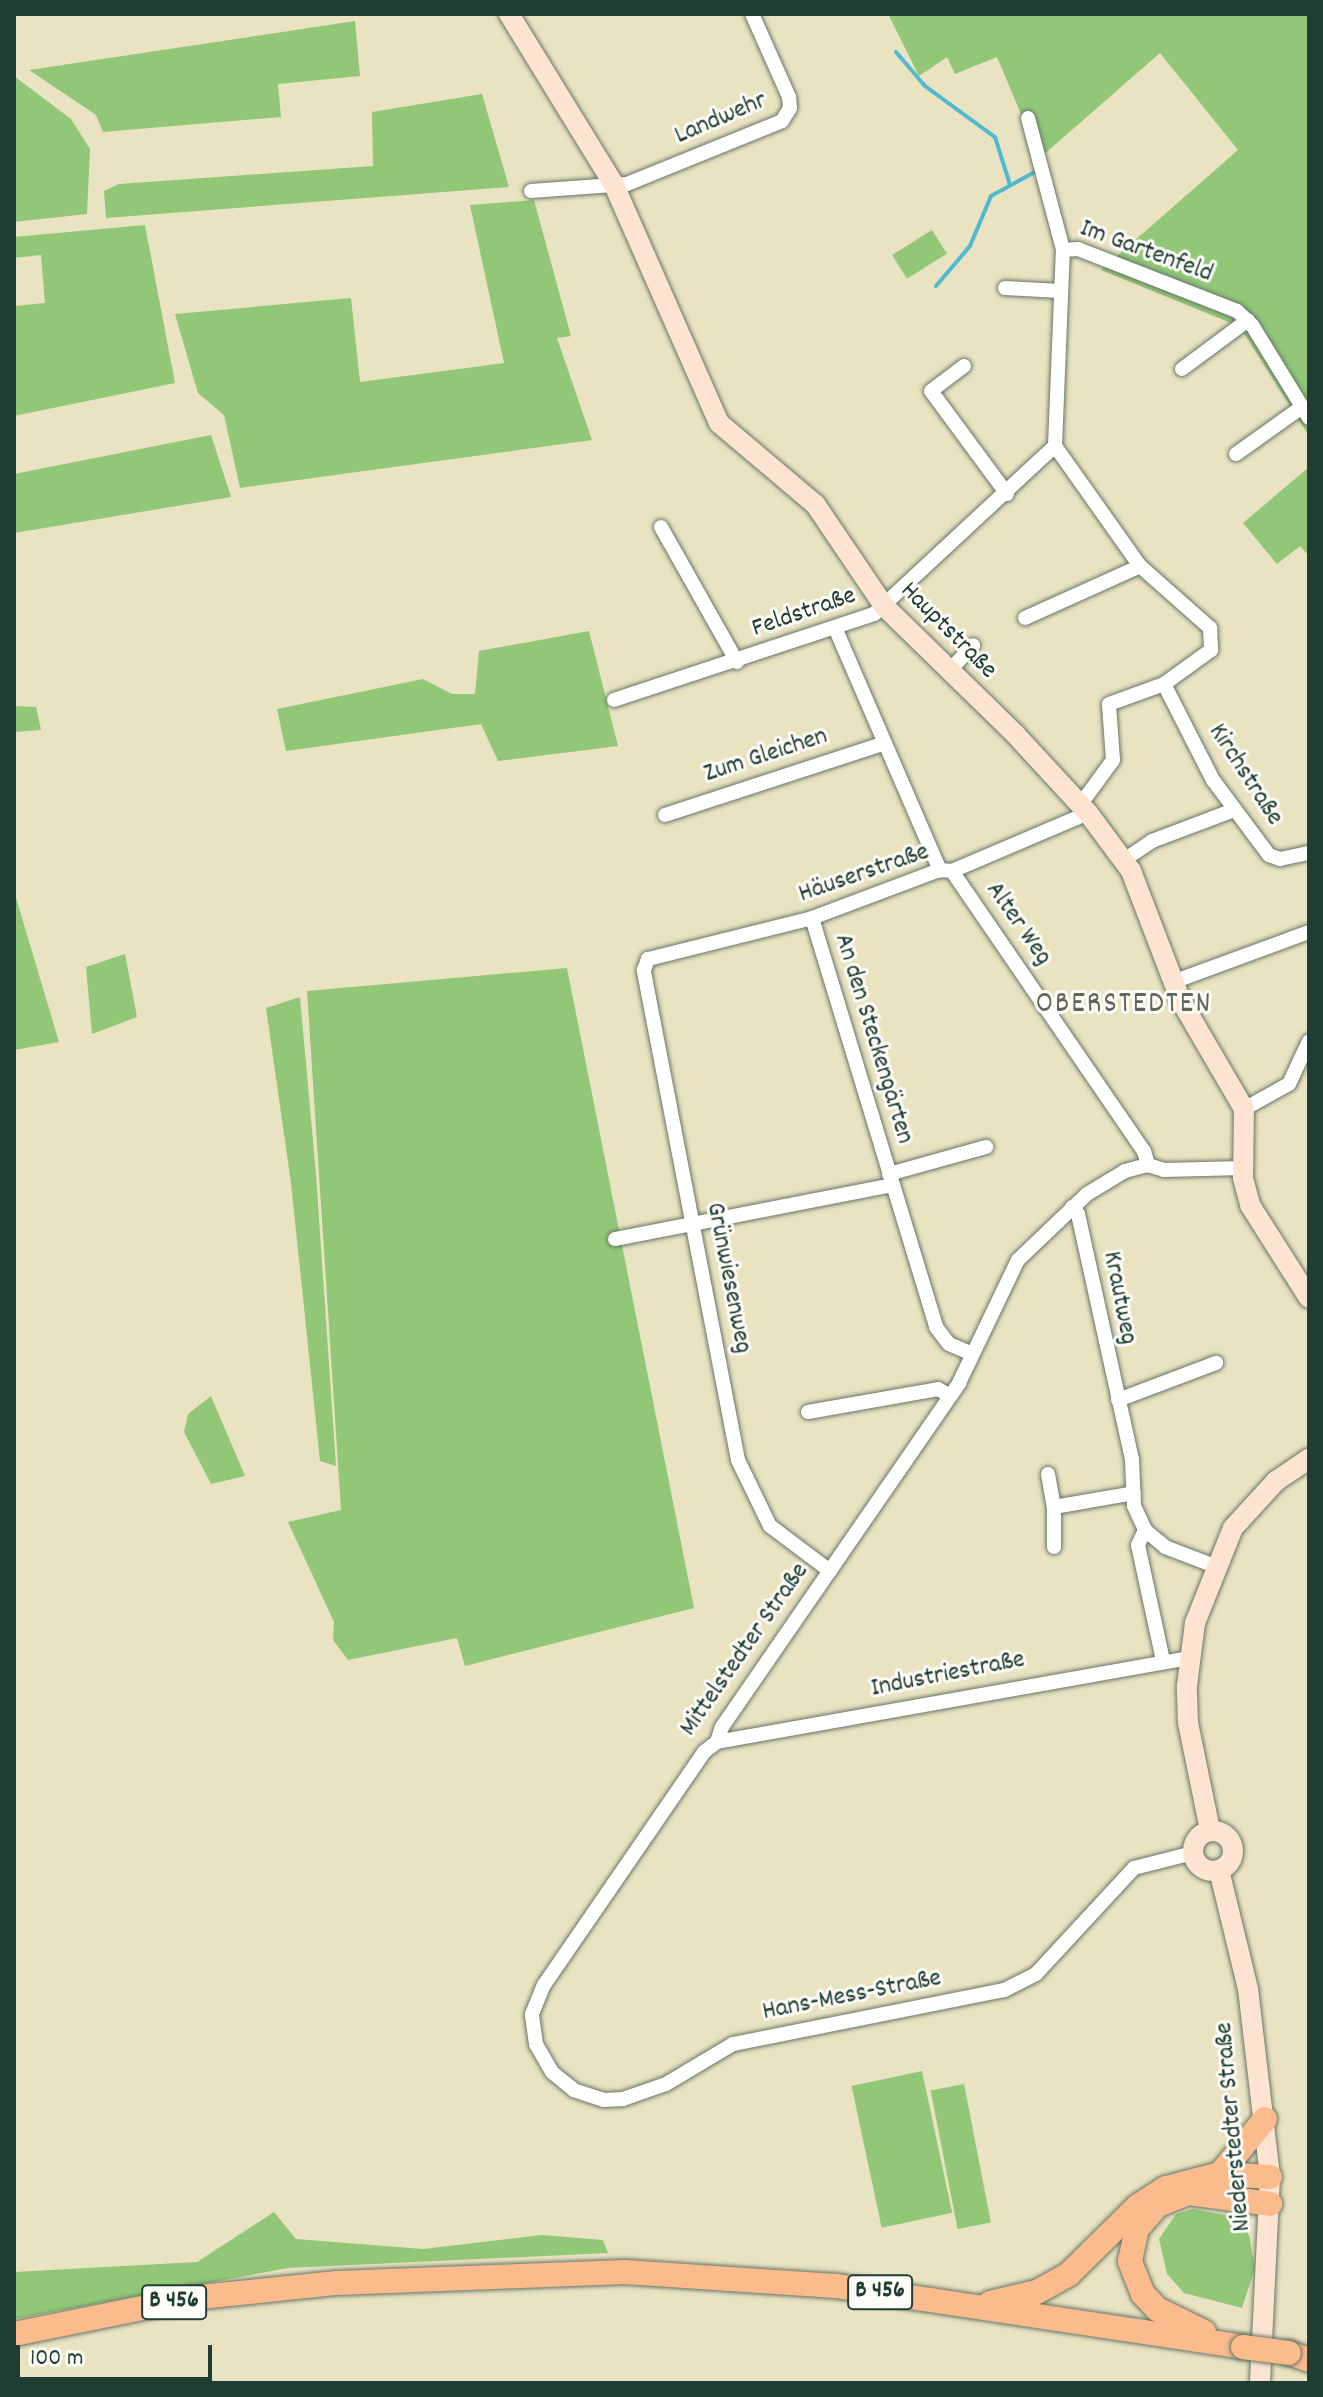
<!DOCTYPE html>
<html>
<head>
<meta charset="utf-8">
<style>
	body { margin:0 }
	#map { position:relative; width:1323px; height:2397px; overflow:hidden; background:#eae3c2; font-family:Dekko,sans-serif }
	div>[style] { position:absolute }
	.green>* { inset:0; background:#92c778; transform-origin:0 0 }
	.stream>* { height:4px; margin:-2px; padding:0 2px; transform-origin:2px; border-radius:2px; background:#52bad0 }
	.roads { filter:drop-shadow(0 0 2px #676) drop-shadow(0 0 2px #676) }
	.street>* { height:14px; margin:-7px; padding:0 7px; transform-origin:7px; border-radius:7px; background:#fff }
	.secondary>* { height:20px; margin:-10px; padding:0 10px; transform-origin:10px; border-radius:10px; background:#fde4d1 }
	.secondary>.ring { margin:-10px; padding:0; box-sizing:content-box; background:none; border:20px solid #fde4d1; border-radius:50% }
	.primary>* { height:24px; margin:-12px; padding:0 12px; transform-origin:12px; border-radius:12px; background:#fbbb8d }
	.bridges { filter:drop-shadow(0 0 2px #676) drop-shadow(0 0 2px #676) }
	.primary-bridge>* { height:24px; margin:-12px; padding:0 12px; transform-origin:12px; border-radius:12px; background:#fbbb8d }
	span { translate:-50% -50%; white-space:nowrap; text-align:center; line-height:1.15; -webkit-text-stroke:6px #fdfcf7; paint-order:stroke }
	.shield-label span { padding:2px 6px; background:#fdfcf7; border:2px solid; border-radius:6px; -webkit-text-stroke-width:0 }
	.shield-label { font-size:24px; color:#1f3d34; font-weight:700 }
	.street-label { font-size:26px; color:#1f3d34 }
	.quarter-label { font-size:30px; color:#636559; letter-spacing:2px }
	.frame { position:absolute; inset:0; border:16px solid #1f3d34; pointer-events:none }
	.scale { position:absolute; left:16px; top:2345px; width:196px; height:36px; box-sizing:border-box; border:4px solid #1f3d34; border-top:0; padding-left:10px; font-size:24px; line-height:28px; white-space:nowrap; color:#1f3d34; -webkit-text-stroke:6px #fdfcf7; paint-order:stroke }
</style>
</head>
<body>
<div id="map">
	<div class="green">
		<i style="clip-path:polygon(888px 14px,1309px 14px,1309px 436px,1244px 333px,1231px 323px,1101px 270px,1238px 150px,1160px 53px,1034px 163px,1031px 138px,997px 57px,955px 74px,947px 57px,919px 76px)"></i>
		<i style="clip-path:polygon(355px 21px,360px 76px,278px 84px,281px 117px,103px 132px,96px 115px,29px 70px)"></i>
		<i style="clip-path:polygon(14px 76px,71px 119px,90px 149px,87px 214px,14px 222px)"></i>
		<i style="clip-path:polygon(482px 94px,509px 187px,106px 218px,104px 191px,119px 184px,373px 166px,372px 112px)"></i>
		<i style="clip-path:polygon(534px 200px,571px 336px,557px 338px,592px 440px,240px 488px,224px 415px,198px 393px,175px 314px,351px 298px,360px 382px,504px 363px,470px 205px)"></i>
		<i style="clip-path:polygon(145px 225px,175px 383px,14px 416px,14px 306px,45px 303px,41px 255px,14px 258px,14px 237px)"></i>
		<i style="left:932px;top:230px;width:28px;height:47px;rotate:58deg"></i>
		<i style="clip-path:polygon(211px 435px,231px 497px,14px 533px,14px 474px)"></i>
		<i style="clip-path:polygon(1309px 467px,1309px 556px,1300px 546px,1277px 564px,1243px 523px)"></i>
		<i style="clip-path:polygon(589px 631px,618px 746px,498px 761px,481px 724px,286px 751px,277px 709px,423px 679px,452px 694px,475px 694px,479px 651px)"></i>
		<i style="clip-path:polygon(14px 706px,36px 707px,41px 730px,14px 732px)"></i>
		<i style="clip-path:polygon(14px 891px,59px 1042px,14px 1050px)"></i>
		<i style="clip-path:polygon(125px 954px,137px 1017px,92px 1034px,86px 967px)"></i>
		<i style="clip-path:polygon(567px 968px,694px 1608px,465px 1666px,457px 1638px,348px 1660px,333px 1640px,334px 1622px,288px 1522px,341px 1510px,307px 991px)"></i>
		<i style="clip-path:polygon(300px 997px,316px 1174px,336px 1466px,320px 1461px,291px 1183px,266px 1008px)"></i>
		<i style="clip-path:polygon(211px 1396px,245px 1476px,211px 1484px,184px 1432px,188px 1414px)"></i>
		<i style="left:922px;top:2071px;width:145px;height:72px;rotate:78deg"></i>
		<i style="left:964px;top:2084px;width:141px;height:34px;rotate:79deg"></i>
		<i style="clip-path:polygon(1193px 2209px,1236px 2217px,1249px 2235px,1255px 2268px,1242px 2308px,1184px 2293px,1167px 2274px,1159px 2239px,1176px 2214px)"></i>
		<i style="clip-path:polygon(274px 2212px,296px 2239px,423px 2249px,542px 2235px,603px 2240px,608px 2253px,288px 2268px,14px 2319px,14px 2272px,197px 2262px)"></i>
	</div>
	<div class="stream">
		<i style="left:896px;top:52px;width:45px;rotate:49.5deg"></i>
		<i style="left:925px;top:86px;width:87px;rotate:36.1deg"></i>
		<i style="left:995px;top:137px;width:50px;rotate:72.6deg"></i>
		<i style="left:936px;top:286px;width:52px;rotate:-49.6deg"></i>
		<i style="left:970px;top:246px;width:54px;rotate:-67.2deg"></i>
		<i style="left:991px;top:196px;width:50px;rotate:-28.6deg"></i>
	</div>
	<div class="roads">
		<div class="street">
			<i style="left:1028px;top:118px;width:137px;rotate:75.1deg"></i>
			<i style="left:1063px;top:250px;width:15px;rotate:-4deg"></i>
			<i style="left:1078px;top:249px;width:171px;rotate:21.3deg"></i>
			<i style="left:1237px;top:311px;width:21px;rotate:43deg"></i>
			<i style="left:1252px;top:325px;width:109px;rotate:58.5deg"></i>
			<i style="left:531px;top:191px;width:96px;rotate:-4.2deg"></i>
			<i style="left:627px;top:184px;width:167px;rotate:-22.1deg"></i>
			<i style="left:782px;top:121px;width:15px;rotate:-58deg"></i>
			<i style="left:790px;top:108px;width:11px;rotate:-95deg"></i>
			<i style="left:789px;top:97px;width:91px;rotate:-114deg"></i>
			<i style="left:1005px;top:288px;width:55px;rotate:3.1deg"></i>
			<i style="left:964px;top:366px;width:41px;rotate:142.9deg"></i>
			<i style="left:931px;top:391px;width:128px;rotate:53.6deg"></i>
			<i style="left:1182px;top:369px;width:82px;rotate:-36.6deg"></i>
			<i style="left:1055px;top:446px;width:196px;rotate:-87.7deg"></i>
			<i style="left:1236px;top:454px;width:81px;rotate:-35.5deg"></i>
			<i style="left:661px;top:527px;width:155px;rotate:60.6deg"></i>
			<i style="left:1025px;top:618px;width:126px;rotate:-24.3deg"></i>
			<i style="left:836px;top:630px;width:262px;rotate:66.6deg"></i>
			<i style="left:950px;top:670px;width:34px;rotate:-47deg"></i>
			<i style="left:614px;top:700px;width:274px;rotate:-18.3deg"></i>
			<i style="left:874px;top:614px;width:247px;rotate:-42.9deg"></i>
			<i style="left:1055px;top:446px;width:147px;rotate:54.7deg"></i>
			<i style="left:1140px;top:566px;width:94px;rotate:41.5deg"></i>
			<i style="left:1210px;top:628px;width:22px;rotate:87deg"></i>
			<i style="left:1211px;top:650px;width:58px;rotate:144.1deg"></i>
			<i style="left:1164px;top:684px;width:108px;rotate:63deg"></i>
			<i style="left:1213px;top:780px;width:94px;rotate:53.3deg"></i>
			<i style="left:1269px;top:855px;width:12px;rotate:20deg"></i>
			<i style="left:1280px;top:859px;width:30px;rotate:-12deg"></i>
			<i style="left:1080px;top:805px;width:56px;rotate:-53.7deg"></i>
			<i style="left:1113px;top:760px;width:56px;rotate:-94.1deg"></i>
			<i style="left:1109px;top:704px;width:59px;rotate:-20deg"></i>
			<i style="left:665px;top:815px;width:228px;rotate:-18.1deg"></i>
			<i style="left:1124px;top:860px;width:34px;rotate:-34deg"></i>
			<i style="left:1152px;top:841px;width:88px;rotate:-20.7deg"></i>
			<i style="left:952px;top:871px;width:340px;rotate:55.6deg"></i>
			<i style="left:1144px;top:1151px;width:15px;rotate:74deg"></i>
			<i style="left:812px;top:918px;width:427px;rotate:73.1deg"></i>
			<i style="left:936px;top:1327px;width:21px;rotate:53deg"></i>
			<i style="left:949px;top:1344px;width:25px;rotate:23deg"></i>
			<i style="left:1173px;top:982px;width:145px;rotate:-20.2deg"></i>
			<i style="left:1244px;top:1109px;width:51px;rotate:-29.1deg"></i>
			<i style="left:1289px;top:1084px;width:47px;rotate:-65.1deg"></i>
			<i style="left:889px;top:1174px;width:101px;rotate:-15.6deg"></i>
			<i style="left:1072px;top:1207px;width:9px;rotate:49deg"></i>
			<i style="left:1078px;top:1214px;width:252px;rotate:77.6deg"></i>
			<i style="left:1132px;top:1460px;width:46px;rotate:87.5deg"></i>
			<i style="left:1134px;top:1506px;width:26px;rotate:65deg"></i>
			<i style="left:1145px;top:1530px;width:17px;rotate:115deg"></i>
			<i style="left:1138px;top:1545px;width:119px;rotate:77.8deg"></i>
			<i style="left:615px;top:1239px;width:283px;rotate:-11deg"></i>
			<i style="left:1118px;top:1400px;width:105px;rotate:-20.7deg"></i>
			<i style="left:808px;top:1412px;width:132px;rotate:-10deg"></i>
			<i style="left:938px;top:1389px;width:14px;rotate:30deg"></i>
			<i style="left:1048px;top:1474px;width:34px;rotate:80deg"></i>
			<i style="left:1054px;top:1507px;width:81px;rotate:-9.9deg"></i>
			<i style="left:1145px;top:1530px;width:26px;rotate:40deg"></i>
			<i style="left:1165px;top:1547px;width:56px;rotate:21deg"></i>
			<i style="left:1054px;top:1547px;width:40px;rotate:-90deg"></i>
			<i style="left:830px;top:1571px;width:75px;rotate:-143.1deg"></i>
			<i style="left:770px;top:1526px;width:73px;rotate:-115.9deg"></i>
			<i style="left:738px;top:1460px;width:499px;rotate:-100.9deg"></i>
			<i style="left:644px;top:970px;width:12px;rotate:-70deg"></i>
			<i style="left:648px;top:959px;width:169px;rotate:-14deg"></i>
			<i style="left:812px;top:918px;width:137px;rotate:-20.6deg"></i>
			<i style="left:940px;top:870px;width:12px;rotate:5deg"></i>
			<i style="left:952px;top:871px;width:148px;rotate:-23.1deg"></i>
			<i style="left:717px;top:1742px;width:479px;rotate:-10.1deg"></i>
			<i style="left:1193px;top:1853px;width:61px;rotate:165.7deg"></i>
			<i style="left:1134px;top:1868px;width:144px;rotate:132.8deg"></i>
			<i style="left:1036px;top:1974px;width:36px;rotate:153deg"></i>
			<i style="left:1004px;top:1990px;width:276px;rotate:168.7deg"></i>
			<i style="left:733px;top:2044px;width:78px;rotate:149.2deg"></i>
			<i style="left:666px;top:2084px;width:46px;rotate:160.8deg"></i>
			<i style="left:623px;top:2099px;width:19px;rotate:177deg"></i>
			<i style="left:604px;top:2100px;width:32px;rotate:-162deg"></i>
			<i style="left:574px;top:2090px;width:28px;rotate:-141deg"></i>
			<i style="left:552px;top:2072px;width:32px;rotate:-120deg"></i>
			<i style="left:536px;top:2044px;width:30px;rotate:-98deg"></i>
			<i style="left:532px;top:2014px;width:31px;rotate:-68deg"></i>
			<i style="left:544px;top:1985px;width:283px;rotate:-55.5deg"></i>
			<i style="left:704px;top:1752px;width:16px;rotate:-38deg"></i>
			<i style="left:717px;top:1742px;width:16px;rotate:-72deg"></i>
			<i style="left:722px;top:1727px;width:418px;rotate:-55.4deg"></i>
			<i style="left:959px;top:1383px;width:136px;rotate:-64.4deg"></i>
			<i style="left:1018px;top:1260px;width:95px;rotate:-43.7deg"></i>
			<i style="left:1087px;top:1194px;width:44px;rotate:-31.2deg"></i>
			<i style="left:1125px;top:1171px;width:24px;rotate:-15deg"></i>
			<i style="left:1148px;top:1165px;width:17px;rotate:17deg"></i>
			<i style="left:1164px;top:1170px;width:79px;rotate:-1.5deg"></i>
		</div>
		<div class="secondary">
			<i style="left:509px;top:14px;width:201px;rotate:58.4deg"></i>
			<i style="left:614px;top:185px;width:260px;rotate:66.2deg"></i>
			<i style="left:719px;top:423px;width:126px;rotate:40.2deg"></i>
			<i style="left:815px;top:504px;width:123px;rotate:55.9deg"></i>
			<i style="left:884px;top:606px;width:183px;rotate:44.3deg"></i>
			<i style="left:1015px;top:734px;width:108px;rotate:47.3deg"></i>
			<i style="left:1088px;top:813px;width:72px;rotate:53.4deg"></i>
			<i style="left:1131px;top:871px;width:139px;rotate:69deg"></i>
			<i style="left:1181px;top:1001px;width:125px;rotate:59.7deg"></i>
			<i style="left:1244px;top:1109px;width:69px;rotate:90.8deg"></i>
			<i style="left:1243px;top:1178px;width:28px;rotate:75deg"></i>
			<i style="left:1250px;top:1205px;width:110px;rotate:57.6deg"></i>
			<i style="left:1210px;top:1830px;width:109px;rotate:-101.6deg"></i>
			<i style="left:1188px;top:1723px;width:37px;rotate:-92deg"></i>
			<i style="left:1187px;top:1686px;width:64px;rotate:-82.8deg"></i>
			<i style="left:1195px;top:1623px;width:102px;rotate:-68.2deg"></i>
			<i style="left:1233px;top:1528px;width:64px;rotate:-47.5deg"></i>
			<i style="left:1276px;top:1481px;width:40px;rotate:-34deg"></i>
			<i class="ring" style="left:1193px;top:1831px;width:20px;height:20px"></i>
			<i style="left:1219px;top:1870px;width:122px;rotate:76.3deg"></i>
			<i style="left:1248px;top:1989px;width:189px;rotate:83.3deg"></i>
			<i style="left:1270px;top:2177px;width:206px;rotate:92.8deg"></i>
		</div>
		<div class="primary">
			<i style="left:1220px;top:2174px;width:71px;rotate:-50.7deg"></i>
			<i style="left:990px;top:2303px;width:48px;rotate:-13.2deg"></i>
			<i style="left:1037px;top:2292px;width:37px;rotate:-29deg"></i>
			<i style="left:1069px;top:2274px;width:97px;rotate:-44.6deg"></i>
			<i style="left:1138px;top:2206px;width:33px;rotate:-33deg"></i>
			<i style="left:1166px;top:2188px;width:56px;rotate:-14.5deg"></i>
			<i style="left:1220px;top:2174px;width:50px;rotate:3.4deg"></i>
			<i style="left:1204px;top:2332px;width:52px;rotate:-153.9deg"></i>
			<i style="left:1157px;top:2309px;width:21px;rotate:-133deg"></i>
			<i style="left:1143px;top:2294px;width:35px;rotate:-112deg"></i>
			<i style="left:1130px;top:2261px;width:33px;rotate:-78deg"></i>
			<i style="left:1137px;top:2229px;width:32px;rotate:-49deg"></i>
			<i style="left:1158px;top:2205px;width:32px;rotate:-22deg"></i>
			<i style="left:1188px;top:2193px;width:83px;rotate:7.6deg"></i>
			<i style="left:14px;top:2334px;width:181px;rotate:-11.5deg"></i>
			<i style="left:191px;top:2298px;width:147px;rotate:-5.9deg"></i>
			<i style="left:337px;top:2283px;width:288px;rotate:-2.2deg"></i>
			<i style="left:625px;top:2272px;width:211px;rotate:3.8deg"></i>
			<i style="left:836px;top:2286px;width:412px;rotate:8.5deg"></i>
			<i style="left:1289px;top:2353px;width:21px;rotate:19deg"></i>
		</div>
	</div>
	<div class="bridges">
		<div class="primary-bridge">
			<i style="left:1243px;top:2347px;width:46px;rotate:7.4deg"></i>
		</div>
	</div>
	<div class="shield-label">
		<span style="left:880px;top:2292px">B 456</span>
		<span style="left:174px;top:2302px">B 456</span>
	</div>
	<div class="street-label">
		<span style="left:721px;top:119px;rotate:-23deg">Landwehr</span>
		<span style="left:1146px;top:252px;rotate:20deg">Im Gartenfeld</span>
		<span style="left:804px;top:613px;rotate:-19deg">Feldstraße</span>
		<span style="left:948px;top:631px;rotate:45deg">Hauptstraße</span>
		<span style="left:766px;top:756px;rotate:-18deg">Zum Gleichen</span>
		<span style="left:1245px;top:775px;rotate:57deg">Kirchstraße</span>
		<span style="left:864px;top:874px;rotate:-19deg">Häuserstraße</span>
		<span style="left:1018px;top:924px;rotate:55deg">Alter Weg</span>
		<span style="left:873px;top:1039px;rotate:73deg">An den Steckengärten</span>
		<span style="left:728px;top:1278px;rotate:79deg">Grünwiesenweg</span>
		<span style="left:1119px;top:1298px;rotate:79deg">Krautweg</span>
		<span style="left:745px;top:1650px;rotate:-55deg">Mittelstedter Straße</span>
		<span style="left:948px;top:1675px;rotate:-11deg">Industriestraße</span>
		<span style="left:852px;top:1996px;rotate:-11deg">Hans-Mess-Straße</span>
		<span style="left:1234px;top:2127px;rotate:-95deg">Niederstedter Straße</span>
	</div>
	<div class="quarter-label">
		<span style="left:1124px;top:1006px">OBERSTEDTEN</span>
	</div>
	<div class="frame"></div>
	<div class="scale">100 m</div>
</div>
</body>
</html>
